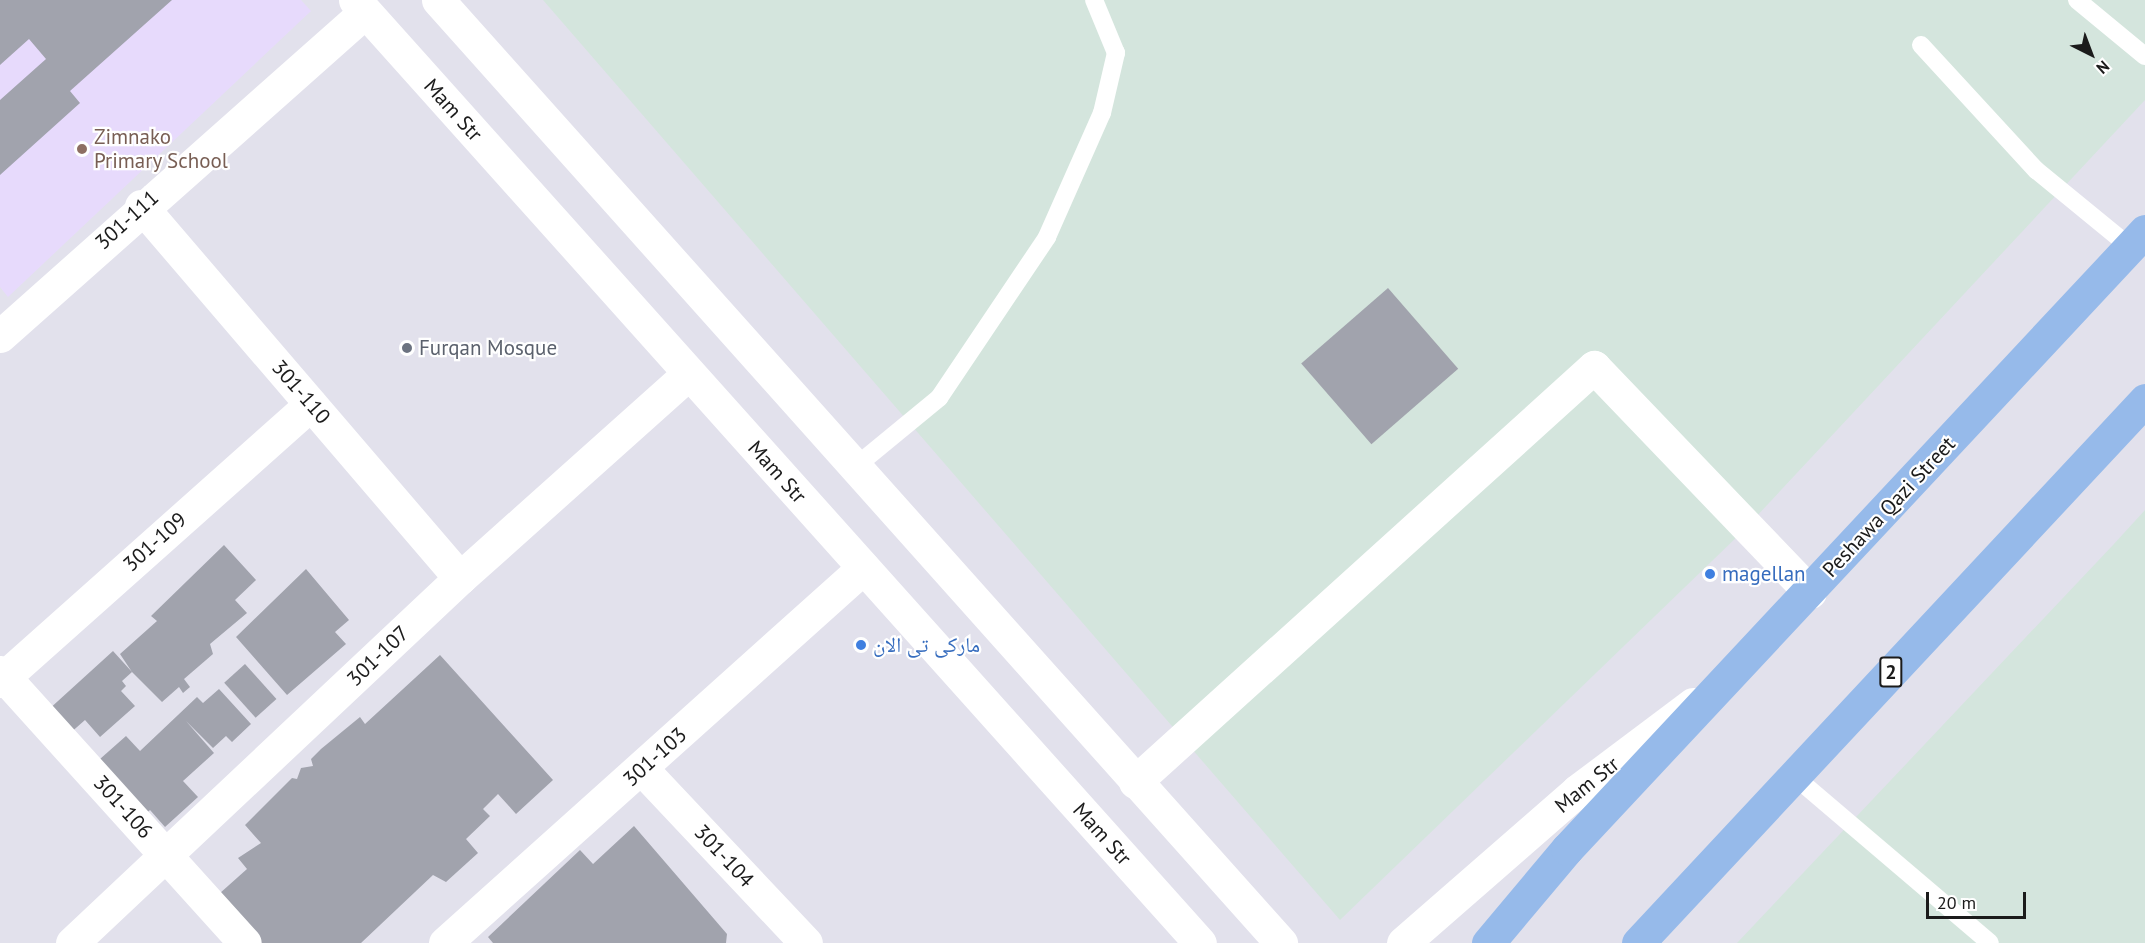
<!DOCTYPE html>
<html>
<head>
<meta charset="utf-8">
<style>
	body { margin:0 }
	#map { position:relative; width:2145px; height:943px; overflow:hidden; background:#e2e1ec; font-family:"PT Sans","Noto Naskh Arabic",sans-serif }
	div>[style] { position:absolute }
	.industrial>* { inset:0; background:#d4e5dd }
	.education>* { inset:0; background:#e7dafc }
	.building>* { inset:0; background:#a1a3ad; transform-origin:0 0 }
	.service>* { height:18px; margin:-9px; padding:0 9px; transform-origin:9px; border-radius:9px; background:#fff }
	.minor>* { height:33px; margin:-16.5px; padding:0 16.5px; transform-origin:16.5px; border-radius:16.5px; background:#fff }
	.tertiary>* { height:33px; margin:-16.5px; padding:0 16.5px; transform-origin:16.5px; border-radius:16.5px; background:#fff }
	.trunk>* { height:33px; margin:-16.5px; padding:0 16.5px; transform-origin:16.5px; border-radius:16.5px; background:#96baea }
	.dots>* { width:16px; height:16px; translate:-50% -50%; box-sizing:border-box; border:3px solid #fff; border-radius:50% }
	span { translate:-50% -50%; white-space:nowrap; text-align:center; line-height:1.15; -webkit-text-stroke:4.5px #fff; paint-order:stroke }
	.shield-label span { padding:2px 4px; background:#fff; border:2px solid; border-radius:4px; -webkit-text-stroke-width:0 }
	.shield-label { font-size:20px; color:#1b1b1b; font-weight:700 }
	.street-label { font-size:21px; color:#1b1b1b }
	.education-label { font-size:21px; color:#785e54 }
	.left { translate:0 -50%; text-align:left }
	.worship-label { font-size:21px; color:#5b616d }
	.shop-label { font-size:21px; color:#366cbe }
	.north { position:absolute; left:2061px; top:24px; width:60px; height:60px; -webkit-text-stroke:4px #fff; paint-order:stroke; rotate:138deg; font-size:16px; font-weight:700; line-height:24px; text-align:center; color:#1b1b1b }
	.north::after { content:''; display:block; margin:auto; width:21px; height:27px; background:#1b1b1b; clip-path:polygon(50% 0,100% 100%,50% 72%,0 100%) }
	.scale { position:absolute; left:1926px; top:892px; width:100px; height:27px; box-sizing:border-box; border:3px solid #1b1b1b; border-top:0; padding-left:8px; font-size:18px; line-height:21px; white-space:nowrap; color:#1b1b1b; -webkit-text-stroke:4px #fff; paint-order:stroke }
</style>
</head>
<body>
<div id="map">
	<div class="industrial">
		<i style="clip-path:polygon(543px 0,2145px 0,2145px 100px,1741px 533px,1340px 920px)"></i>
		<i style="clip-path:polygon(2145px 510px,2145px 943px,1737px 943px,2113px 545px)"></i>
	</div>
	<div class="education">
		<i style="clip-path:polygon(0 0,301px 0,311px 11px,8px 297px,0 287px)"></i>
	</div>
	<div class="building">
		<i style="clip-path:polygon(0 0,172px 0,70px 91px,80px 103px,0 175px,0 100px,46px 59px,29px 39px,0 65px)"></i>
		<i style="left:1388px;top:288px;width:107px;height:115px;rotate:49deg"></i>
		<i style="clip-path:polygon(224px 545px,256px 580px,235px 600px,247px 613px,210px 644px,213px 654px,184px 679px,190px 687px,183px 693px,179px 687px,162px 702px,132px 672px,122px 681px,126px 686px,121px 691px,135px 706px,100px 737px,85px 720px,68px 735px,47px 711px,113px 651px,132px 672px,120px 654px,157px 621px,151px 616px)"></i>
		<i style="clip-path:polygon(306px 569px,349px 620px,335px 632px,346px 644px,287px 695px,236px 637px)"></i>
		<i style="clip-path:polygon(440px 655px,553px 780px,516px 814px,498px 794px,483px 809px,490px 816px,466px 839px,478px 853px,446px 882px,433px 875px,361px 943px,246px 943px,210px 902px,247px 869px,238px 858px,261px 843px,245px 825px,292px 778px,297px 779px,301px 768px,313px 766px,311px 759px,321px 749px,360px 717px,365px 724px)"></i>
		<i style="left:245px;top:664px;width:47px;height:28px;rotate:48deg"></i>
		<i style="clip-path:polygon(219px 689px,251px 724px,232px 742px,226px 736px,213px 748px,186px 721px,214px 753px,183px 781px,198px 797px,165px 827px,150px 810px,140px 819px,100px 759px,126px 736px,140px 751px,197px 697px,203px 703px)"></i>
		<i style="clip-path:polygon(634px 826px,727px 934px,726px 943px,493px 943px,488px 937px,580px 850px,593px 864px)"></i>
	</div>
	<div class="service">
		<i style="left:2077px;top:0;width:88px;rotate:39.5deg"></i>
		<i style="left:1921px;top:45px;width:170px;rotate:47.4deg"></i>
		<i style="left:2036px;top:170px;width:122px;rotate:39.3deg"></i>
		<i style="left:855px;top:467px;width:109px;rotate:-39.4deg"></i>
		<i style="left:939px;top:398px;width:194px;rotate:-56.1deg"></i>
		<i style="left:1047px;top:237px;width:136px;rotate:-66.1deg"></i>
		<i style="left:1102px;top:113px;width:62px;rotate:-76.9deg"></i>
		<i style="left:1116px;top:53px;width:57px;rotate:-112.5deg"></i>
		<i style="left:1794px;top:776px;width:257px;rotate:40.4deg"></i>
	</div>
	<div class="minor">
		<i style="left:141px;top:206px;width:490px;rotate:49.4deg"></i>
		<i style="left:0;top:336px;width:488px;rotate:-41.6deg"></i>
		<i style="left:0;top:672px;width:365px;rotate:47.9deg"></i>
		<i style="left:0;top:681px;width:416px;rotate:-41.7deg"></i>
		<i style="left:642px;top:769px;width:239px;rotate:46.7deg"></i>
		<i style="left:1135px;top:782px;width:619px;rotate:-42.12deg"></i>
		<i style="left:1594px;top:367px;width:312px;rotate:46.2deg"></i>
		<i style="left:72px;top:943px;width:533px;rotate:-43.25deg"></i>
		<i style="left:460px;top:578px;width:306px;rotate:-41.8deg"></i>
		<i style="left:445px;top:943px;width:562px;rotate:-41.9deg"></i>
	</div>
	<div class="tertiary">
		<i style="left:355px;top:0;width:1266px;rotate:48.14deg"></i>
		<i style="left:438px;top:0;width:1265px;rotate:48.2deg"></i>
		<i style="left:1403px;top:943px;width:231px;rotate:-41.1deg"></i>
		<i style="left:1577px;top:791px;width:145px;rotate:-36.9deg"></i>
	</div>
	<div class="trunk">
		<i style="left:1488px;top:943px;width:123px;rotate:-50deg"></i>
		<i style="left:1567px;top:849px;width:846px;rotate:-46.92deg"></i>
		<i style="left:1638px;top:943px;width:743px;rotate:-46.96deg"></i>
	</div>
	<div class="dots">
		<i style="left:82px;top:149px;background:#8d6e63"></i>
		<i style="left:407px;top:348px;background:#6b7280"></i>
		<i style="left:1710px;top:574px;background:#3f7fe0"></i>
		<i style="left:861px;top:645px;background:#3f7fe0"></i>
	</div>
	<div class="shield-label">
		<span style="left:1891px;top:672px">2</span>
	</div>
	<div class="street-label">
		<span style="left:453px;top:110px;rotate:48deg">Mam Str</span>
		<span style="left:127px;top:220px;rotate:-42deg">301-111</span>
		<span style="left:301px;top:392px;rotate:49deg">301-110</span>
		<span style="left:777px;top:472px;rotate:48deg">Mam Str</span>
		<span style="left:1889px;top:507px;rotate:-47deg">Peshawa Qazi Street</span>
		<span style="left:155px;top:542px;rotate:-42deg">301-109</span>
		<span style="left:378px;top:656px;rotate:-44deg">301-107</span>
		<span style="left:655px;top:757px;rotate:-42deg">301-103</span>
		<span style="left:1587px;top:785px;rotate:-39deg">Mam Str</span>
		<span style="left:123px;top:807px;rotate:48deg">301-106</span>
		<span style="left:1102px;top:834px;rotate:48deg">Mam Str</span>
		<span style="left:724px;top:856px;rotate:47deg">301-104</span>
	</div>
	<div class="education-label">
		<span class="left" style="left:94px;top:149px">Zimnako<br>Primary School</span>
	</div>
	<div class="worship-label">
		<span class="left" style="left:419px;top:348px">Furqan Mosque</span>
	</div>
	<div class="shop-label">
		<span class="left" style="left:1722px;top:574px">magellan</span>
		<span class="left" style="left:873px;top:645px">مارکی تی الان</span>
	</div>
	<div class="north">N</div>
	<div class="scale">20 m</div>
</div>
</body>
</html>
